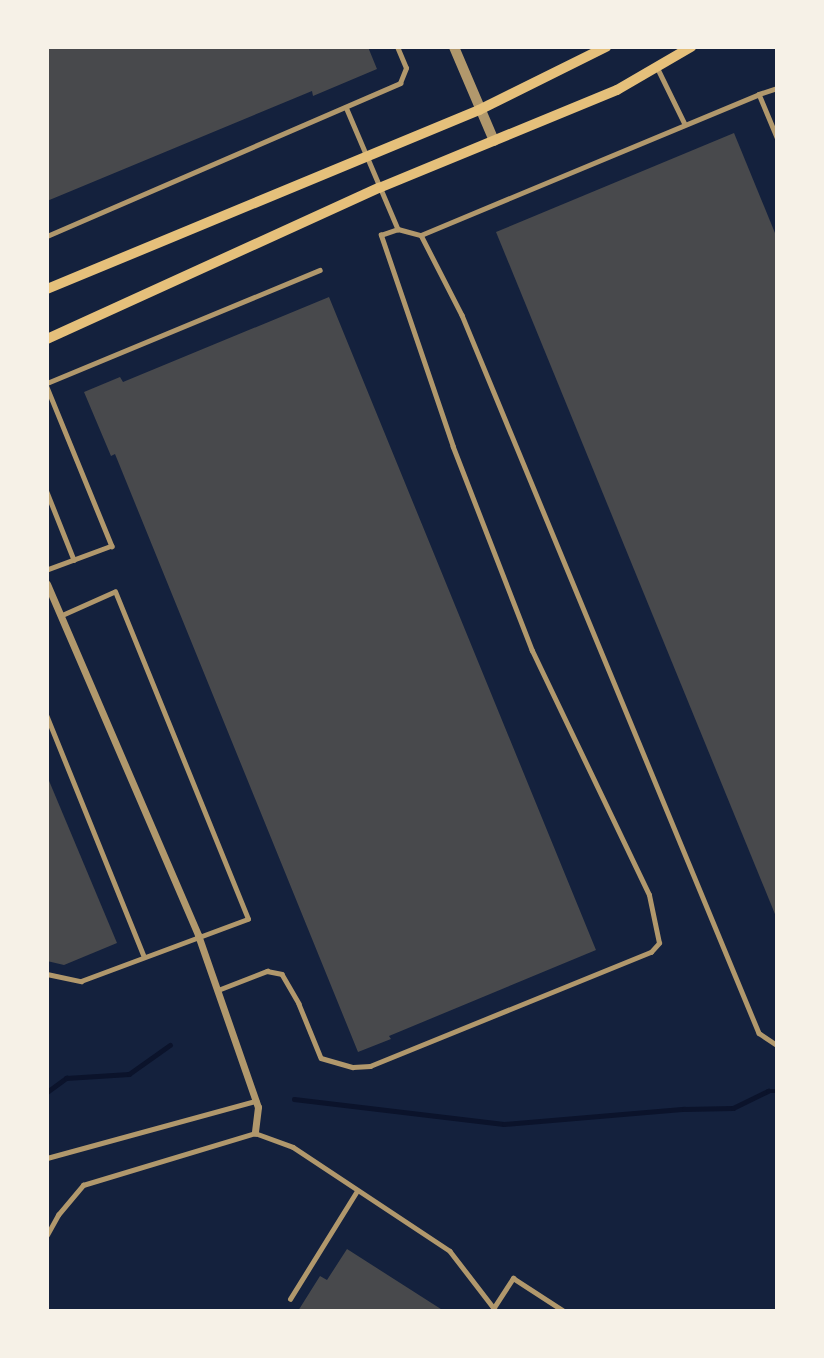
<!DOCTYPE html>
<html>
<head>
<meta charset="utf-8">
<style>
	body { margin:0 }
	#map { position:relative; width:824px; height:1358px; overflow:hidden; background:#14213d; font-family:Arial,sans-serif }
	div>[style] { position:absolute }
	.stream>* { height:4.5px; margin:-2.25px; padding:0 2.25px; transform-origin:2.25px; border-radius:2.25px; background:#0b132b }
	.building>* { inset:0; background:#48494c }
	.service>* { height:4.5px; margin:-2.25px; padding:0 2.25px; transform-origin:2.25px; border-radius:2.25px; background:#b1986c }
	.minor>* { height:7px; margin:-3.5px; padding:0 3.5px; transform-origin:3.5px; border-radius:3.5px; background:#b1986c }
	.tertiary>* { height:10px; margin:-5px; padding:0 5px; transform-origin:5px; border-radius:5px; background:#b1986c }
	.secondary>* { height:10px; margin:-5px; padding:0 5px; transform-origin:5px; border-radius:5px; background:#e5c07b }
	span { translate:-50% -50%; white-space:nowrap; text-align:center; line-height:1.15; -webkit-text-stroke:6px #f6f1e7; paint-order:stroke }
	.frame { position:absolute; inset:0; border:49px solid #f6f1e7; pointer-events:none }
</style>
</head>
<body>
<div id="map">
	<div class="stream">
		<i style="left:47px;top:1092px;width:24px;rotate:-36deg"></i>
		<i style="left:66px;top:1078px;width:63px;rotate:-3.6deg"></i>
		<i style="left:129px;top:1074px;width:50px;rotate:-35.3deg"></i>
		<i style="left:294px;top:1099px;width:211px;rotate:6.8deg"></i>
		<i style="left:504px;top:1124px;width:181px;rotate:-4.8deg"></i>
		<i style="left:684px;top:1109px;width:49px;rotate:-1.2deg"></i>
		<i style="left:733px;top:1108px;width:39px;rotate:-26deg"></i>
		<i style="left:768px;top:1091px;width:9px"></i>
	</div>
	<div class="building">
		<i style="clip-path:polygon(47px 47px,368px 47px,377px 69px,313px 96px,312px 91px,47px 201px)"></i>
		<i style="clip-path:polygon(734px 133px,777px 238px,777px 919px,496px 232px)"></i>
		<i style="clip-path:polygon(329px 297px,596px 950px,389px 1036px,391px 1039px,358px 1052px,115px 454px,111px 456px,84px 392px,120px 377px,123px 382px)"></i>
		<i style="clip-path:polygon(47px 776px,117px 943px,64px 965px,47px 961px)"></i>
		<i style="clip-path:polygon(347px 1249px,444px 1311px,298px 1311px,320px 1276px,327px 1280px)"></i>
	</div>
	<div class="service">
		<i style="left:658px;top:69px;width:61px;rotate:63.9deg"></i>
		<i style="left:759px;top:94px;width:19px;rotate:-18deg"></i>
		<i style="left:346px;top:107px;width:133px;rotate:66.9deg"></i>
		<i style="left:421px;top:235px;width:366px;rotate:-22.6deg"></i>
		<i style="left:759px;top:94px;width:47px;rotate:67.3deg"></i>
		<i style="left:47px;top:236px;width:385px;rotate:-23.4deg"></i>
		<i style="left:400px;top:83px;width:16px;rotate:-68deg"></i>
		<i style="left:406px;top:68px;width:23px;rotate:-113deg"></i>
		<i style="left:47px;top:383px;width:295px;rotate:-22.5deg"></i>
		<i style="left:47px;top:387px;width:172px;rotate:67.8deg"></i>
		<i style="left:112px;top:546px;width:69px;rotate:159.7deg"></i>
		<i style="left:47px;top:492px;width:73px;rotate:68.3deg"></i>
		<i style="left:47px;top:716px;width:259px;rotate:68deg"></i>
		<i style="left:47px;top:974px;width:35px;rotate:12deg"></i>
		<i style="left:81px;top:981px;width:178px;rotate:-20.4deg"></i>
		<i style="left:248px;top:919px;width:353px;rotate:-112.1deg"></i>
		<i style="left:115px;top:592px;width:59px;rotate:156deg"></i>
		<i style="left:218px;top:990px;width:53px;rotate:-21.2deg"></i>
		<i style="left:267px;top:971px;width:15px;rotate:11deg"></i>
		<i style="left:282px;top:974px;width:34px;rotate:60deg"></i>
		<i style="left:299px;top:1004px;width:58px;rotate:67.8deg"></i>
		<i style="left:321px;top:1058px;width:33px;rotate:16deg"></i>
		<i style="left:353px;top:1067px;width:17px;rotate:-3deg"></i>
		<i style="left:370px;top:1066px;width:303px;rotate:-22.1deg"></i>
		<i style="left:651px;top:952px;width:12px;rotate:-48deg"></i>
		<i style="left:659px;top:943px;width:49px;rotate:-101.8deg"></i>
		<i style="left:649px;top:895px;width:271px;rotate:-115.6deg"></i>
		<i style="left:532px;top:651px;width:219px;rotate:-111.2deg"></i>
		<i style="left:453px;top:447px;width:224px;rotate:-108.8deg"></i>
		<i style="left:381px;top:235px;width:18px;rotate:-19deg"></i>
		<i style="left:398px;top:229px;width:24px;rotate:15deg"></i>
		<i style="left:421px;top:235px;width:90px;rotate:62.9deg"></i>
		<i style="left:462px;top:315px;width:777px;rotate:67.53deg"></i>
		<i style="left:759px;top:1033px;width:22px;rotate:34deg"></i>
		<i style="left:47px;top:1158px;width:217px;rotate:-15.3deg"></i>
		<i style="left:47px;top:1235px;width:23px;rotate:-61deg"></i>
		<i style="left:58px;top:1215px;width:39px;rotate:-50deg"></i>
		<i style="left:83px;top:1185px;width:180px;rotate:-16.8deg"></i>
		<i style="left:255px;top:1133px;width:40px;rotate:20.2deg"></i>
		<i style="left:293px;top:1147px;width:188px;rotate:33.5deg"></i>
		<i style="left:450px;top:1251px;width:76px;rotate:52.5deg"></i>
		<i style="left:290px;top:1299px;width:127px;rotate:-58.2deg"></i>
		<i style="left:493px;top:1309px;width:37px;rotate:-57deg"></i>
		<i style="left:513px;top:1278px;width:61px;rotate:32.9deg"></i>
	</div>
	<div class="minor">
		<i style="left:47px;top:584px;width:382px;rotate:66.7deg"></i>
		<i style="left:198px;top:935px;width:182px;rotate:70.8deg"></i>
		<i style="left:258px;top:1107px;width:26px;rotate:97deg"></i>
	</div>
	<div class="tertiary">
		<i style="left:454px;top:47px;width:102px;rotate:66.9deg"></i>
	</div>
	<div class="secondary">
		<i style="left:47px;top:289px;width:468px;rotate:-22.5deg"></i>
		<i style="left:479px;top:110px;width:142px;rotate:-26.4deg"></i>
		<i style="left:47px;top:339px;width:365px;rotate:-24.5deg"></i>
		<i style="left:379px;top:188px;width:257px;rotate:-22.4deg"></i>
		<i style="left:617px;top:90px;width:86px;rotate:-30.2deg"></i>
	</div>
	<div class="frame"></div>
</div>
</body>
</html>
